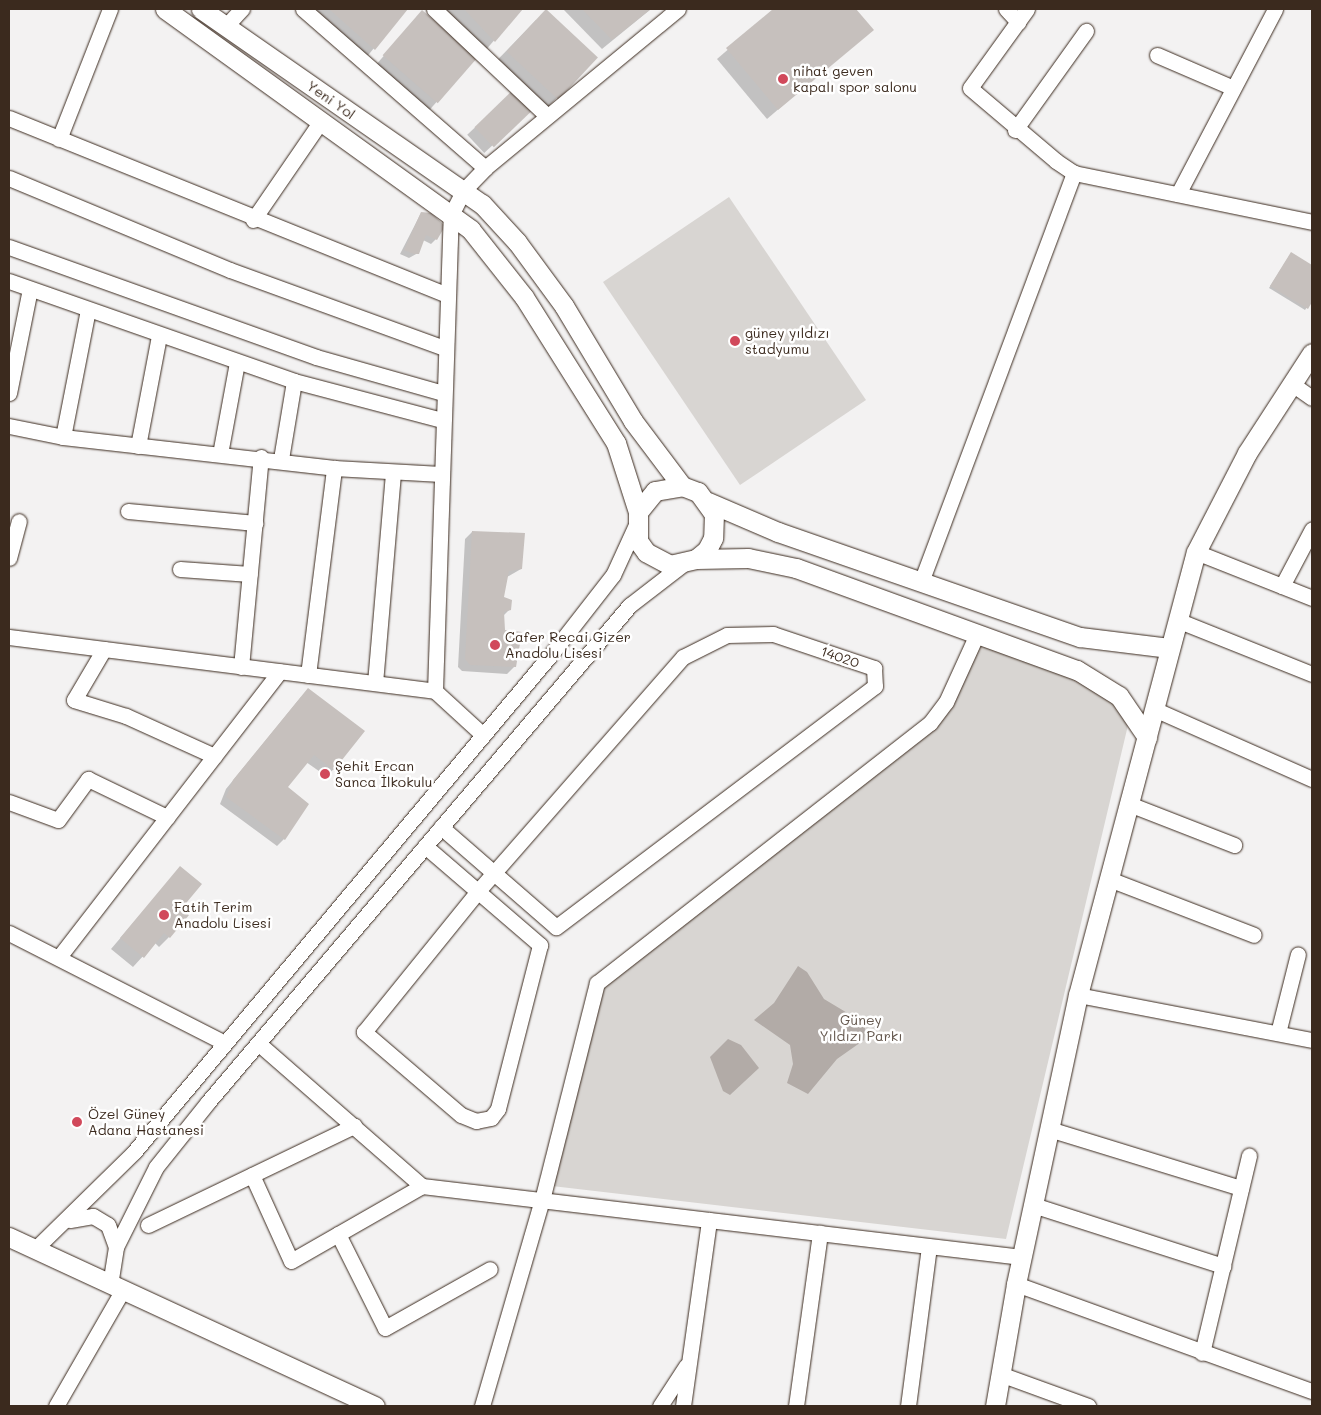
<!DOCTYPE html>
<html>
<head>
<meta charset="utf-8">
<style>
	body { margin:0 }
	#map { position:relative; width:1321px; height:1415px; overflow:hidden; background:#f3f2f2; font-family:Mali,sans-serif }
	div>[style] { position:absolute }
	.green>* { inset:0; background:#d8d5d2; transform-origin:0 0 }
	.water>* { inset:0; background:#b2aba7 }
	.shadow>* { inset:0; background:#0003; transform-origin:0 0 }
	.building>* { inset:0; background:#c6c0bd; transform-origin:0 0 }
	.roads { filter:drop-shadow(0 0 1px #3b2a1e) drop-shadow(0 0 1px #3b2a1e) }
	.minor>* { height:15px; margin:-7.5px; padding:0 7.5px; transform-origin:7.5px; border-radius:7.5px; background:#fff }
	.major>* { height:19px; margin:-9.5px; padding:0 9.5px; transform-origin:9.5px; border-radius:9.5px; background:#fff }
	.dots>* { width:14px; height:14px; translate:-50% -50%; box-sizing:border-box; border:2px solid #fff; border-radius:50% }
	span { translate:-50% -50%; white-space:nowrap; text-align:center; line-height:1.15; -webkit-text-stroke:5px #fff; paint-order:stroke }
	.poi-label { font-size:14px; color:#3b2a1e }
	.left { translate:0 -50%; text-align:left }
	.street-label { font-size:14px; color:#3b2a1e }
	.park-label { font-size:14px; color:#62554b }
	.frame { position:absolute; inset:0; border:10px solid #3b2a1e; pointer-events:none }
</style>
</head>
<body>
<div id="map">
	<div class="green">
		<i style="left:729px;top:197px;width:245px;height:152px;rotate:56deg"></i>
		<i style="clip-path:polygon(977px 634px,1109px 694px,1129px 721px,1006px 1239px,552px 1186px,597px 983px,919px 741px)"></i>
	</div>
	<div class="water">
		<i style="clip-path:polygon(798px 966px,807px 972px,824px 999px,864px 1023px,865px 1029px,864px 1040px,837px 1059px,808px 1094px,787px 1083px,793px 1064px,790px 1045px,754px 1020px,774px 1003px)"></i>
		<i style="clip-path:polygon(728px 1039px,741px 1045px,759px 1068px,730px 1095px,723px 1091px,710px 1057px)"></i>
	</div>
	<div class="shadow">
		<i style="clip-path:polygon(316px 9px,406px 9px,365px 59px,313px 12px)"></i>
		<i style="clip-path:polygon(445px 9px,521px 9px,485px 51px)"></i>
		<i style="clip-path:polygon(563px 9px,651px 9px,602px 49px)"></i>
		<i style="clip-path:polygon(775px 9px,855px 9px,872px 29px,767px 119px,717px 59px)"></i>
		<i style="left:422px;top:12px;width:70px;height:72px;rotate:41deg"></i>
		<i style="left:536px;top:20px;width:69px;height:57px;rotate:44deg"></i>
		<i style="left:514px;top:91px;width:25px;height:64px;rotate:47deg"></i>
		<i style="clip-path:polygon(421px 213px,436px 239px,431px 244px,423px 240px,418px 253px,409px 258px,400px 254px)"></i>
		<i style="clip-path:polygon(1291px 253px,1312px 266px,1312px 300px,1305px 310px,1269px 288px)"></i>
		<i style="clip-path:polygon(472px 532px,521px 569px,507px 577px,502px 598px,510px 609px,503px 616px,503px 631px,515px 666px,507px 674px,462px 671px,458px 667px,465px 539px)"></i>
		<i style="clip-path:polygon(301px 697px,334px 769px,326px 776px,306px 762px,286px 787px,284px 839px,277px 846px,220px 804px,226px 789px)"></i>
		<i style="clip-path:polygon(180px 868px,180px 909px,169px 937px,159px 947px,155px 943px,133px 967px,111px 949px)"></i>
	</div>
	<div class="building">
		<i style="clip-path:polygon(329px 9px,408px 9px,375px 50px)"></i>
		<i style="clip-path:polygon(464px 9px,523px 9px,495px 42px)"></i>
		<i style="left:546px;top:9px;width:71px;height:58px;rotate:43deg"></i>
		<i style="clip-path:polygon(582px 9px,651px 9px,612px 40px)"></i>
		<i style="clip-path:polygon(773px 9px,856px 9px,874px 30px,778px 110px,726px 48px)"></i>
		<i style="left:422px;top:10px;width:73px;height:60px;rotate:41deg"></i>
		<i style="left:514px;top:89px;width:28px;height:55px;rotate:46deg"></i>
		<i style="clip-path:polygon(421px 212px,431px 213px,445px 226px,437px 240px,426px 235px,419px 254px,414px 254px,404px 250px)"></i>
		<i style="clip-path:polygon(1291px 252px,1312px 265px,1312px 302px,1308px 309px,1270px 286px)"></i>
		<i style="clip-path:polygon(472px 531px,525px 533px,522px 569px,509px 571px,504px 597px,512px 600px,511px 610px,504px 612px,505px 630px,522px 632px,516px 667px,470px 665px,465px 659px)"></i>
		<i style="clip-path:polygon(308px 688px,365px 731px,334px 770px,314px 755px,288px 787px,309px 804px,285px 840px,226px 797px,233px 780px)"></i>
		<i style="clip-path:polygon(180px 866px,202px 884px,182px 908px,189px 915px,170px 938px,164px 933px,144px 958px,120px 938px)"></i>
	</div>
	<div class="roads">
		<div class="minor">
			<i style="left:303px;top:9px;width:242px;rotate:41.1deg"></i>
			<i style="left:434px;top:9px;width:154px;rotate:43.4deg"></i>
			<i style="left:1006px;top:9px;width:18px;rotate:47deg"></i>
			<i style="left:1027px;top:9px;width:97px;rotate:125.8deg"></i>
			<i style="left:970px;top:88px;width:113px;rotate:40.3deg"></i>
			<i style="left:1056px;top:161px;width:22px;rotate:34deg"></i>
			<i style="left:1074px;top:173px;width:243px;rotate:11.6deg"></i>
			<i style="left:225px;top:27px;width:25px;rotate:-47deg"></i>
			<i style="left:1157px;top:55px;width:81px;rotate:23.4deg"></i>
			<i style="left:9px;top:118px;width:472px;rotate:22deg"></i>
			<i style="left:1015px;top:130px;width:122px;rotate:-54.4deg"></i>
			<i style="left:59px;top:139px;width:140px;rotate:-68.6deg"></i>
			<i style="left:9px;top:178px;width:239px;rotate:22.6deg"></i>
			<i style="left:230px;top:270px;width:228px;rotate:20deg"></i>
			<i style="left:1178px;top:194px;width:209px;rotate:-62.3deg"></i>
			<i style="left:253px;top:220px;width:120px;rotate:-55.5deg"></i>
			<i style="left:9px;top:247px;width:326px;rotate:19.7deg"></i>
			<i style="left:316px;top:357px;width:132px;rotate:15.8deg"></i>
			<i style="left:9px;top:281px;width:302px;rotate:19.3deg"></i>
			<i style="left:294px;top:381px;width:153px;rotate:14.8deg"></i>
			<i style="left:1292px;top:384px;width:24px;rotate:35deg"></i>
			<i style="left:9px;top:393px;width:106px;rotate:-78.6deg"></i>
			<i style="left:9px;top:426px;width:55px;rotate:11.5deg"></i>
			<i style="left:63px;top:437px;width:273px;rotate:6.5deg"></i>
			<i style="left:334px;top:468px;width:107px;rotate:3.2deg"></i>
			<i style="left:63px;top:437px;width:129px;rotate:-78.9deg"></i>
			<i style="left:138px;top:446px;width:112px;rotate:-79.2deg"></i>
			<i style="left:220px;top:454px;width:94px;rotate:-79.5deg"></i>
			<i style="left:281px;top:459px;width:79px;rotate:-80.5deg"></i>
			<i style="left:128px;top:511px;width:128px;rotate:5.4deg"></i>
			<i style="left:1196px;top:552px;width:125px;rotate:21.6deg"></i>
			<i style="left:9px;top:558px;width:38px;rotate:-75deg"></i>
			<i style="left:180px;top:569px;width:70px;rotate:4.1deg"></i>
			<i style="left:921px;top:582px;width:437px;rotate:-69.5deg"></i>
			<i style="left:1282px;top:586px;width:64px;rotate:-62.2deg"></i>
			<i style="left:1177px;top:620px;width:145px;rotate:21.8deg"></i>
			<i style="left:9px;top:637px;width:429px;rotate:7.2deg"></i>
			<i style="left:435px;top:691px;width:65px;rotate:42.5deg"></i>
			<i style="left:104px;top:649px;width:59px;rotate:120.5deg"></i>
			<i style="left:74px;top:700px;width:54px;rotate:17.1deg"></i>
			<i style="left:126px;top:716px;width:97px;rotate:24.4deg"></i>
			<i style="left:241px;top:667px;width:211px;rotate:-84.6deg"></i>
			<i style="left:308px;top:675px;width:209px;rotate:-82.8deg"></i>
			<i style="left:375px;top:683px;width:211px;rotate:-85.1deg"></i>
			<i style="left:435px;top:691px;width:476px;rotate:-88.1deg"></i>
			<i style="left:451px;top:215px;width:27px;rotate:-63deg"></i>
			<i style="left:463px;top:191px;width:32px;rotate:-46deg"></i>
			<i style="left:485px;top:168px;width:250px;rotate:-39.5deg"></i>
			<i style="left:1154px;top:709px;width:173px;rotate:23.9deg"></i>
			<i style="left:9px;top:802px;width:52px;rotate:20.2deg"></i>
			<i style="left:58px;top:820px;width:51px;rotate:-53.8deg"></i>
			<i style="left:88px;top:779px;width:88px;rotate:25.7deg"></i>
			<i style="left:1129px;top:804px;width:113px;rotate:21.3deg"></i>
			<i style="left:441px;top:827px;width:152px;rotate:41deg"></i>
			<i style="left:425px;top:846px;width:152px;rotate:40.7deg"></i>
			<i style="left:1109px;top:879px;width:155px;rotate:21.1deg"></i>
			<i style="left:9px;top:933px;width:242px;rotate:27deg"></i>
			<i style="left:540px;top:945px;width:169px;rotate:104.4deg"></i>
			<i style="left:498px;top:1109px;width:11px;rotate:128deg"></i>
			<i style="left:491px;top:1118px;width:15px;rotate:169deg"></i>
			<i style="left:476px;top:1121px;width:16px;rotate:-158deg"></i>
			<i style="left:461px;top:1115px;width:128px;rotate:-139.4deg"></i>
			<i style="left:364px;top:1032px;width:181px;rotate:-51deg"></i>
			<i style="left:478px;top:891px;width:311px;rotate:-48.8deg"></i>
			<i style="left:683px;top:657px;width:49px;rotate:-26.6deg"></i>
			<i style="left:727px;top:635px;width:46px;rotate:-1.2deg"></i>
			<i style="left:773px;top:634px;width:107px;rotate:18.6deg"></i>
			<i style="left:874px;top:668px;width:18px;rotate:87deg"></i>
			<i style="left:875px;top:686px;width:400px;rotate:142.9deg"></i>
			<i style="left:59px;top:957px;width:361px;rotate:-52.3deg"></i>
			<i style="left:1078px;top:995px;width:238px;rotate:10.9deg"></i>
			<i style="left:1278px;top:1033px;width:81px;rotate:-75.8deg"></i>
			<i style="left:258px;top:1043px;width:218px;rotate:41.1deg"></i>
			<i style="left:422px;top:1186px;width:604px;rotate:6.75deg"></i>
			<i style="left:1049px;top:1129px;width:201px;rotate:17.1deg"></i>
			<i style="left:252px;top:1175px;width:94px;rotate:65.6deg"></i>
			<i style="left:291px;top:1261px;width:151px;rotate:-29.8deg"></i>
			<i style="left:1033px;top:1205px;width:200px;rotate:17.8deg"></i>
			<i style="left:70px;top:1220px;width:23px;rotate:-10deg"></i>
			<i style="left:93px;top:1216px;width:17px;rotate:31deg"></i>
			<i style="left:108px;top:1225px;width:23px;rotate:70deg"></i>
			<i style="left:148px;top:1225px;width:229px;rotate:-25.7deg"></i>
			<i style="left:338px;top:1234px;width:105px;rotate:63.4deg"></i>
			<i style="left:385px;top:1328px;width:120px;rotate:-29.3deg"></i>
			<i style="left:35px;top:1249px;width:139px;rotate:-44.4deg"></i>
			<i style="left:134px;top:1152px;width:651px;rotate:-50.05deg"></i>
			<i style="left:552px;top:653px;width:99px;rotate:-52deg"></i>
			<i style="left:613px;top:575px;width:53px;rotate:-65.4deg"></i>
			<i style="left:1016px;top:1284px;width:315px;rotate:19.9deg"></i>
			<i style="left:110px;top:1285px;width:38px;rotate:-81deg"></i>
			<i style="left:116px;top:1247px;width:89px;rotate:-63.4deg"></i>
			<i style="left:156px;top:1167px;width:83px;rotate:-51.3deg"></i>
			<i style="left:208px;top:1102px;width:652px;rotate:-49.67deg"></i>
			<i style="left:630px;top:605px;width:67px;rotate:-37.7deg"></i>
			<i style="left:1202px;top:1353px;width:203px;rotate:-76.6deg"></i>
			<i style="left:1000px;top:1374px;width:94px;rotate:20deg"></i>
			<i style="left:56px;top:1406px;width:133px;rotate:-60.1deg"></i>
			<i style="left:482px;top:1406px;width:215px;rotate:-73.8deg"></i>
			<i style="left:542px;top:1200px;width:224px;rotate:-75.8deg"></i>
			<i style="left:597px;top:983px;width:422px;rotate:-38deg"></i>
			<i style="left:930px;top:723px;width:26px;rotate:-53deg"></i>
			<i style="left:946px;top:702px;width:75px;rotate:-65.5deg"></i>
			<i style="left:660px;top:1406px;width:48px;rotate:-57deg"></i>
			<i style="left:683px;top:1406px;width:188px;rotate:-82deg"></i>
			<i style="left:796px;top:1406px;width:175px;rotate:-82.1deg"></i>
			<i style="left:908px;top:1406px;width:161px;rotate:-82.5deg"></i>
		</div>
		<div class="major">
			<i style="left:165px;top:9px;width:377px;rotate:35.8deg"></i>
			<i style="left:471px;top:230px;width:85px;rotate:51.7deg"></i>
			<i style="left:524px;top:297px;width:173px;rotate:57.8deg"></i>
			<i style="left:616px;top:443px;width:72px;rotate:72.3deg"></i>
			<i style="left:201px;top:9px;width:342px;rotate:34.8deg"></i>
			<i style="left:482px;top:204px;width:52px;rotate:47.4deg"></i>
			<i style="left:517px;top:242px;width:79px;rotate:53.7deg"></i>
			<i style="left:564px;top:306px;width:134px;rotate:59deg"></i>
			<i style="left:633px;top:421px;width:81px;rotate:53deg"></i>
			<i style="left:682px;top:486px;width:17px;rotate:21deg"></i>
			<i style="left:698px;top:492px;width:27px;rotate:54deg"></i>
			<i style="left:714px;top:514px;width:24px;rotate:92deg"></i>
			<i style="left:713px;top:538px;width:13px;rotate:117deg"></i>
			<i style="left:707px;top:550px;width:14px;rotate:141deg"></i>
			<i style="left:696px;top:559px;width:27px;rotate:167deg"></i>
			<i style="left:670px;top:565px;width:27px;rotate:-152deg"></i>
			<i style="left:646px;top:552px;width:14px;rotate:-126deg"></i>
			<i style="left:638px;top:541px;width:29px;rotate:-90deg"></i>
			<i style="left:638px;top:512px;width:27px;rotate:-51deg"></i>
			<i style="left:655px;top:491px;width:27px;rotate:-10deg"></i>
			<i style="left:708px;top:502px;width:76px;rotate:23.2deg"></i>
			<i style="left:778px;top:532px;width:320px;rotate:19.2deg"></i>
			<i style="left:1080px;top:637px;width:90px;rotate:7deg"></i>
			<i style="left:696px;top:559px;width:52px;rotate:-1.1deg"></i>
			<i style="left:748px;top:558px;width:49px;rotate:11.8deg"></i>
			<i style="left:796px;top:568px;width:299px;rotate:20deg"></i>
			<i style="left:1077px;top:670px;width:49px;rotate:31.8deg"></i>
			<i style="left:1119px;top:696px;width:50px;rotate:55.7deg"></i>
			<i style="left:9px;top:1237px;width:403px;rotate:24.8deg"></i>
			<i style="left:995px;top:1406px;width:124px;rotate:-80.2deg"></i>
			<i style="left:1016px;top:1284px;width:296px;rotate:-77.9deg"></i>
			<i style="left:1078px;top:995px;width:458px;rotate:-75.1deg"></i>
			<i style="left:1196px;top:552px;width:111px;rotate:-62.7deg"></i>
			<i style="left:1247px;top:453px;width:119px;rotate:-57deg"></i>
		</div>
	</div>
	<div class="dots">
		<i style="left:783px;top:79px;background:#d1495b"></i>
		<i style="left:735px;top:341px;background:#d1495b"></i>
		<i style="left:495px;top:645px;background:#d1495b"></i>
		<i style="left:325px;top:774px;background:#d1495b"></i>
		<i style="left:164px;top:915px;background:#d1495b"></i>
		<i style="left:77px;top:1122px;background:#d1495b"></i>
	</div>
	<div class="poi-label">
		<span class="left" style="left:793px;top:79px">nihat geven<br>kapalı spor salonu</span>
		<span class="left" style="left:745px;top:341px">güney yıldızı<br>stadyumu</span>
		<span class="left" style="left:505px;top:645px">Cafer Recai Gizer<br>Anadolu Lisesi</span>
		<span class="left" style="left:335px;top:774px">Şehit Ercan<br>Sanca İlkokulu</span>
		<span class="left" style="left:174px;top:915px">Fatih Terim<br>Anadolu Lisesi</span>
		<span class="left" style="left:88px;top:1122px">Özel Güney<br>Adana Hastanesi</span>
	</div>
	<div class="street-label">
		<span style="left:331px;top:100px;rotate:35deg">Yeni Yol</span>
		<span style="left:840px;top:657px;rotate:19deg">14020</span>
	</div>
	<div class="park-label">
		<span style="left:861px;top:1028px">Güney<br>Yıldızı Parkı</span>
	</div>
	<div class="frame"></div>
</div>
</body>
</html>
